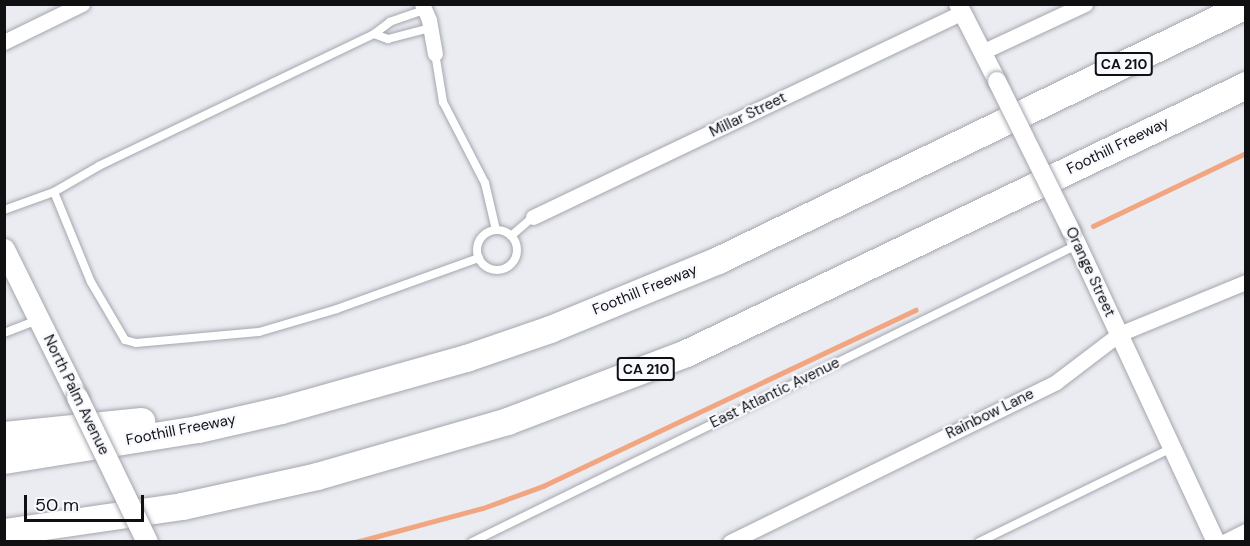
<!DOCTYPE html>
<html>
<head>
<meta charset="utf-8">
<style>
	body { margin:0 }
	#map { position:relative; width:1250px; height:546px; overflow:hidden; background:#eaecf2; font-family:"DM Sans",sans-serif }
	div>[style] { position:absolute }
	.stream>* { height:4.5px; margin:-2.25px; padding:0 2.25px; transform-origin:2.25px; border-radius:2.25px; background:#f1a681 }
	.roads { filter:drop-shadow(0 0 2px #a4a6ac) drop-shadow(0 0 2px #a4a6ac) }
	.service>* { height:8px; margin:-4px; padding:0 4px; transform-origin:4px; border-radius:4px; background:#fff }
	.service>.ring { margin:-4px; padding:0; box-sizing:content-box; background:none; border:8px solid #fff; border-radius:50% }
	.minor>* { height:15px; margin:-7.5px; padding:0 7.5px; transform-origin:7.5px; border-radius:7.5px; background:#fff }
	.tertiary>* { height:18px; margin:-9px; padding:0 9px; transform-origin:9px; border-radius:9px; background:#fff }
	.secondary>* { height:21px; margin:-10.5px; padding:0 10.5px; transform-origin:10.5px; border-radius:10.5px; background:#fff }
	.motorway>* { height:27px; margin:-13.5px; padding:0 13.5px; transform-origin:13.5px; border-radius:13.5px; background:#fff }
	.bridges { filter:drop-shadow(0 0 2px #a4a6ac) drop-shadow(0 0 2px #a4a6ac) }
	.tertiary-bridge>* { height:18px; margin:-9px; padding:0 9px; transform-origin:9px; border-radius:9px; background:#fff }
	.secondary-bridge>* { height:21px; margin:-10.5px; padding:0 10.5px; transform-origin:10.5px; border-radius:10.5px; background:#fff }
	span { translate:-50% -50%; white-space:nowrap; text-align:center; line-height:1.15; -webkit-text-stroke:4.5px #f8f9fe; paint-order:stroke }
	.shield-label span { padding:2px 4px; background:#f8f9fe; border:2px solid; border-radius:4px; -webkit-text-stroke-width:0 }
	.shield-label { font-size:14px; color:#101013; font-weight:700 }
	.street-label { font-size:15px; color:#101013 }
	.frame { position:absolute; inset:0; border:6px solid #101013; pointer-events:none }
	.scale { position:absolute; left:24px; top:495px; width:120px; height:27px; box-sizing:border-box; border:3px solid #101013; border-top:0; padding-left:8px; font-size:18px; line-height:21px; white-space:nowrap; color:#101013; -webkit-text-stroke:4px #f8f9fe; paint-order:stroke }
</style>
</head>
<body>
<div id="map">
	<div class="stream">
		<i style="left:1093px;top:226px;width:170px;rotate:-25.5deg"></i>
		<i style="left:356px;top:542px;width:131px;rotate:-15deg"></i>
		<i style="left:483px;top:508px;width:64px;rotate:-20.1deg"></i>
		<i style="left:543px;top:486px;width:412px;rotate:-25.3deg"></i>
	</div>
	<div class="roads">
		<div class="service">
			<i style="left:424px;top:10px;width:36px;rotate:161deg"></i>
			<i style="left:390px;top:22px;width:20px;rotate:143deg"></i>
			<i style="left:374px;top:34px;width:305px;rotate:154.4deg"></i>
			<i style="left:99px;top:166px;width:52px;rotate:150deg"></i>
			<i style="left:54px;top:192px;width:97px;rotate:67.7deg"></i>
			<i style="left:91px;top:282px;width:67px;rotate:59.6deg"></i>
			<i style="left:125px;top:340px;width:11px;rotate:15deg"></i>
			<i style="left:136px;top:343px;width:123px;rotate:-5.1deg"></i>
			<i style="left:259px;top:332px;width:81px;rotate:-16.4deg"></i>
			<i style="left:337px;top:309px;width:151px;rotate:-19.8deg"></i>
			<i style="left:374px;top:34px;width:15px;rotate:20deg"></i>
			<i style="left:388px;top:39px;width:43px;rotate:-14.7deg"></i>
			<i style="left:435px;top:53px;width:50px;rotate:80.7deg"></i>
			<i style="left:443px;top:102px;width:91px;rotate:62.6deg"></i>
			<i style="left:485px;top:183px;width:48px;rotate:76.8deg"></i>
			<i style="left:4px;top:210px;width:53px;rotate:-19.8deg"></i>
			<i class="ring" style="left:477px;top:230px;width:32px;height:32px"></i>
			<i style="left:511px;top:236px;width:29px;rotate:-41deg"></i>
			<i style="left:4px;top:333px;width:36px;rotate:-21deg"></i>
			<i style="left:472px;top:542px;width:674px;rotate:-26.15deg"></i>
			<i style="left:979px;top:542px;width:215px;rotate:-26deg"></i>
		</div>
		<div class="minor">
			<i style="left:422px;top:4px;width:17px;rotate:66deg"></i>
			<i style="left:429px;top:20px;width:34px;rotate:80deg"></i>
			<i style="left:4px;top:42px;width:87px;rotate:-26deg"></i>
			<i style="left:982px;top:52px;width:114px;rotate:-25deg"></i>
			<i style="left:533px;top:217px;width:475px;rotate:-25.5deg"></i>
			<i style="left:730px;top:542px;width:363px;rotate:-26.1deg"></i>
			<i style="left:1056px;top:382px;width:79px;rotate:-37.3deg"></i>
			<i style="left:1119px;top:334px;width:137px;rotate:-22.3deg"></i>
			<i style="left:1224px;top:542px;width:25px;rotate:-27deg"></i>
		</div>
		<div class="tertiary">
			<i style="left:958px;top:4px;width:86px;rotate:63.1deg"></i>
			<i style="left:1071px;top:231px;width:343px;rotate:65deg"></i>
		</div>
		<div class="secondary">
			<i style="left:4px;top:249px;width:165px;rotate:63.7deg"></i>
		</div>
		<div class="motorway">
			<i style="left:4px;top:435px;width:138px;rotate:-5.8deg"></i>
			<i style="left:4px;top:460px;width:196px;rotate:-9.1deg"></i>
			<i style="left:198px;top:429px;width:85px;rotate:-12.9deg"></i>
			<i style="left:281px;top:410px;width:192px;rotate:-15.7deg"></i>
			<i style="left:466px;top:358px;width:89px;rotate:-19deg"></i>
			<i style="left:550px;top:329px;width:182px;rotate:-22.3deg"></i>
			<i style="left:718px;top:260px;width:586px;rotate:-25.78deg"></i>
			<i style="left:4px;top:532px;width:180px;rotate:-8.3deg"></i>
			<i style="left:182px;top:506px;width:138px;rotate:-12.5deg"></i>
			<i style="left:317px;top:476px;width:198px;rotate:-16.1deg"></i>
			<i style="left:507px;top:421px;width:191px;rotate:-20.8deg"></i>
			<i style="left:686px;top:353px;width:621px;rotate:-25.57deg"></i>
		</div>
	</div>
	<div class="bridges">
		<div class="tertiary-bridge">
			<i style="left:997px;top:81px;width:167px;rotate:63.7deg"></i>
		</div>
		<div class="secondary-bridge">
			<i style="left:77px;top:397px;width:161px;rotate:64.2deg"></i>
		</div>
	</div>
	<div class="shield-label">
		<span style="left:1124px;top:64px">CA 210</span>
		<span style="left:646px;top:369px">CA 210</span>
	</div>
	<div class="street-label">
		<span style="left:748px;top:115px;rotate:-26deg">Millar Street</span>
		<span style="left:1118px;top:146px;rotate:-26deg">Foothill Freeway</span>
		<span style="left:1090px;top:272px;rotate:65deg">Orange Street</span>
		<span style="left:645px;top:290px;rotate:-22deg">Foothill Freeway</span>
		<span style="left:775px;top:393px;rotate:-26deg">East Atlantic Avenue</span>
		<span style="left:76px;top:395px;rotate:64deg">North Palm Avenue</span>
		<span style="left:990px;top:414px;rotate:-26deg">Rainbow Lane</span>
		<span style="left:181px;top:430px;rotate:-11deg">Foothill Freeway</span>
	</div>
	<div class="frame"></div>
	<div class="scale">50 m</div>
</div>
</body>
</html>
